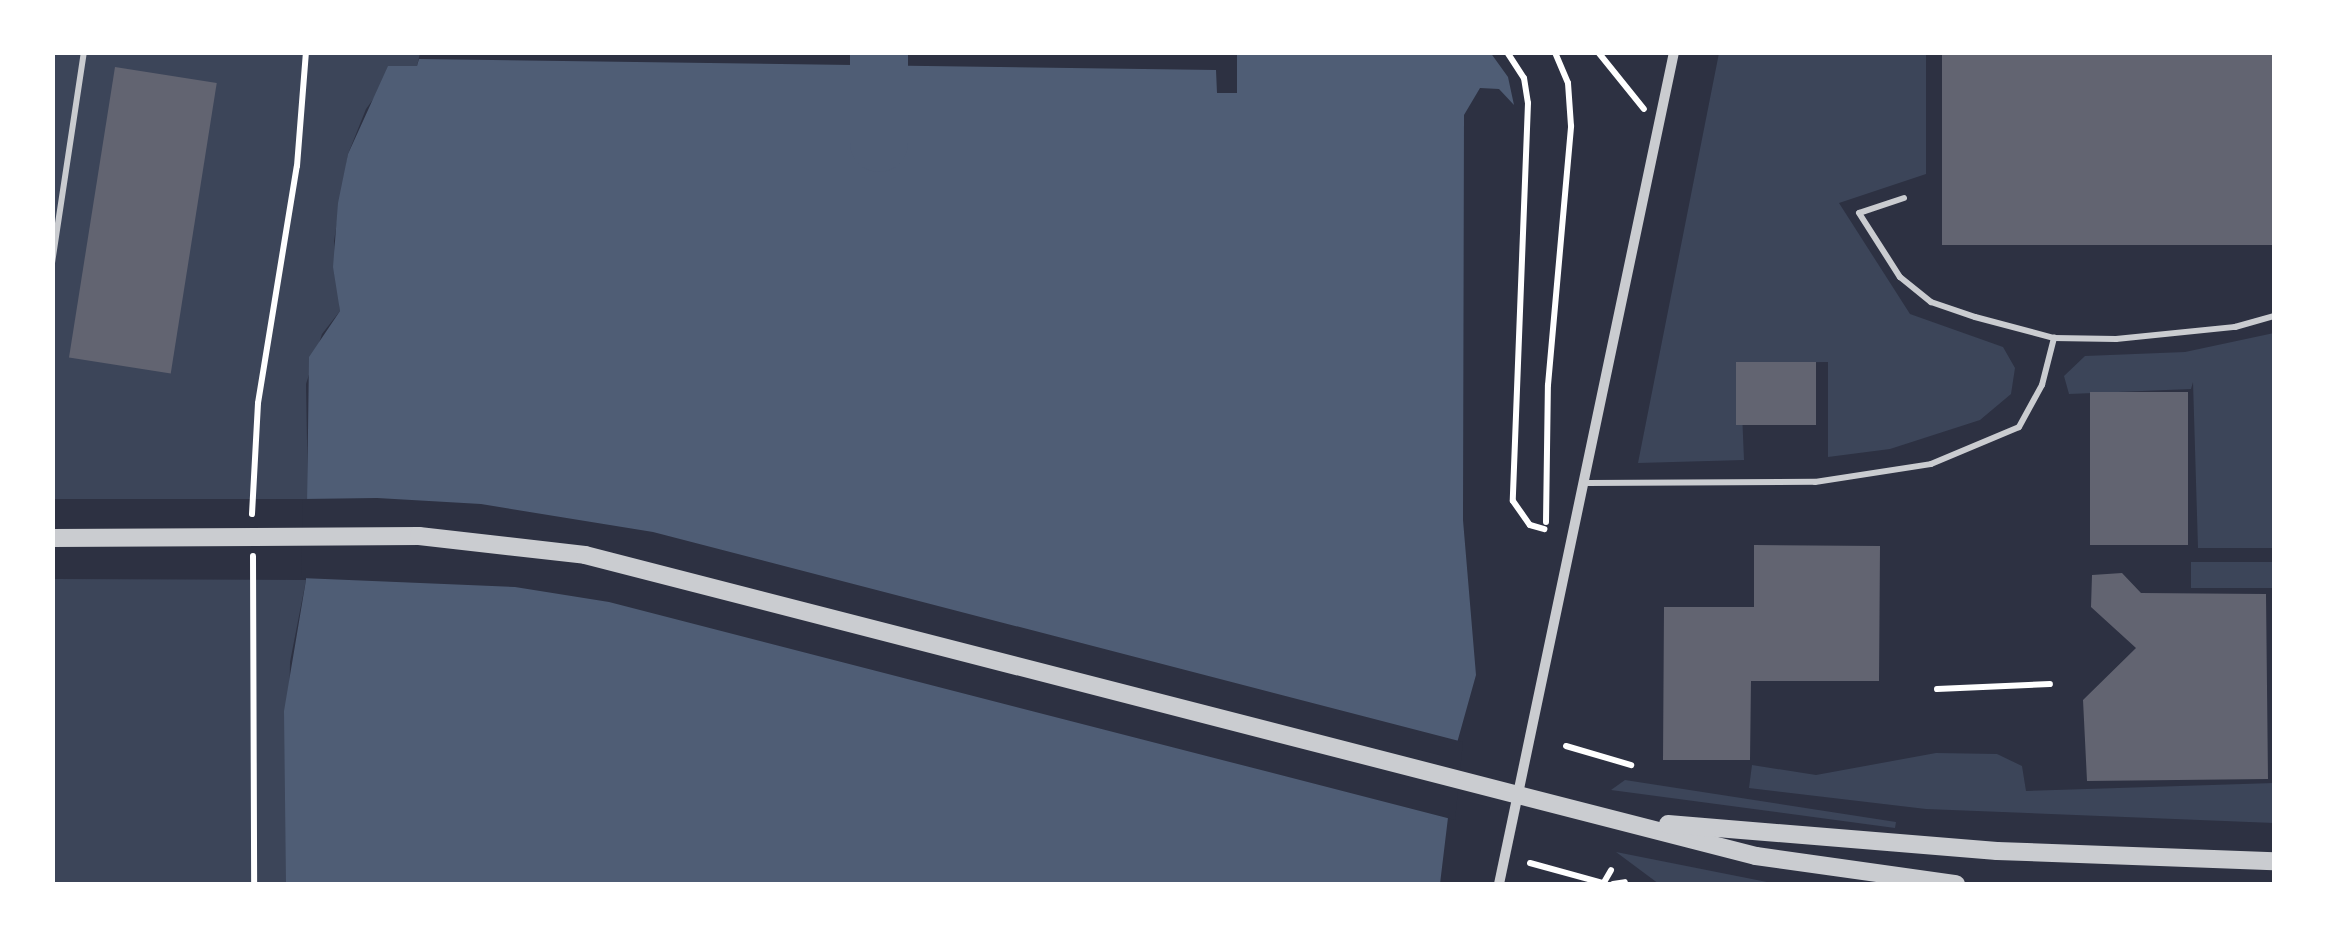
<!DOCTYPE html>
<html>
<head>
<meta charset="utf-8">
<style>
	body { margin:0 }
	#map { position:relative; width:2327px; height:937px; overflow:hidden; background:#2d3142; font-family:Inter,sans-serif }
	div>[style] { position:absolute }
	.green>* { inset:0; background:#3c4559; transform-origin:0 0 }
	.water>* { inset:0; background:#4f5d75 }
	.pier>* { inset:0; background:#2d3142 }
	.river>* { height:58px; margin:-29px; padding:0 29px; transform-origin:29px; border-radius:29px; background:#4f5d75 }
	.building>* { inset:0; background:#626471; transform-origin:0 0 }
	.path>* { height:6px; margin:-3px; padding:0 3px; transform-origin:3px; border-radius:3px; background:#fff }
	.service>* { height:6px; margin:-3px; padding:0 3px; transform-origin:3px; border-radius:3px; background:#caccd0 }
	.minor>* { height:10px; margin:-5px; padding:0 5px; transform-origin:5px; border-radius:5px; background:#caccd0 }
	.tertiary>* { height:18px; margin:-9px; padding:0 9px; transform-origin:9px; border-radius:9px; background:#caccd0 }
	span { translate:-50% -50%; white-space:nowrap; text-align:center; line-height:1.15; -webkit-text-stroke:9px #fff; paint-order:stroke }
	.frame { position:absolute; inset:0; border:55px solid #fff; pointer-events:none }
</style>
</head>
<body>
<div id="map">
	<div class="green">
		<i style="clip-path:polygon(52px 53px,420px 53px,417px 66px,388px 79px,366px 109px,348px 154px,334px 241px,340px 311px,322px 334px,306px 384px,308px 499px,53px 499px)"></i>
		<i style="clip-path:polygon(1719px 53px,1926px 53px,1926px 174px,1839px 203px,1910px 314px,2003px 347px,2015px 368px,2011px 394px,1980px 420px,1890px 449px,1828px 457px,1828px 362px,1740px 363px,1744px 460px,1638px 463px)"></i>
		<i style="clip-path:polygon(2274px 333px,2274px 548px,2198px 548px,2193px 382px,2191px 389px,2069px 394px,2064px 376px,2085px 356px,2185px 352px)"></i>
		<i style="left:2191px;top:562px;width:83px;height:26px"></i>
		<i style="clip-path:polygon(53px 579px,306px 580px,290px 662px,286px 884px,53px 884px)"></i>
		<i style="clip-path:polygon(1936px 753px,1997px 754px,2022px 766px,2026px 791px,2274px 783px,2274px 823px,1926px 809px,1749px 788px,1752px 765px,1816px 775px)"></i>
		<i style="clip-path:polygon(1625px 780px,1896px 822px,1895px 828px,1611px 790px)"></i>
		<i style="clip-path:polygon(1616px 852px,1777px 884px,1659px 884px)"></i>
	</div>
	<div class="water">
		<i style="clip-path:polygon(1490px 52px,1508px 77px,1514px 105px,1499px 89px,1480px 88px,1464px 115px,1463px 520px,1476px 675px,1457px 743px,1440px 884px,286px 884px,284px 711px,306px 580px,309px 357px,340px 311px,333px 267px,338px 203px,348px 154px,388px 66px,417px 66px,419px 59px,1216px 70px,1217px 93px,1237px 93px,1237px 53px)"></i>
	</div>
	<div class="pier">
		<i style="clip-path:polygon(377px 498px,481px 504px,653px 532px,1463px 742px,1455px 820px,609px 602px,515px 587px,301px 578px,303px 499px)"></i>
	</div>
	<div class="river">
		<i style="left:879px;top:143px;width:91px;rotate:-90deg"></i>
	</div>
	<div class="building">
		<i style="left:1942px;top:52px;width:332px;height:193px"></i>
		<i style="left:115px;top:67px;width:103px;height:294px;rotate:9deg"></i>
		<i style="left:1816px;top:362px;width:63px;height:80px;rotate:90deg"></i>
		<i style="left:2090px;top:392px;width:98px;height:153px"></i>
		<i style="clip-path:polygon(1754px 545px,1880px 546px,1879px 681px,1751px 681px,1750px 760px,1663px 760px,1664px 607px,1754px 607px)"></i>
		<i style="clip-path:polygon(2122px 573px,2141px 593px,2266px 594px,2268px 779px,2087px 781px,2083px 700px,2136px 648px,2091px 607px,2092px 575px)"></i>
	</div>
	<div class="path">
		<i style="left:1507px;top:52px;width:31px;rotate:57deg"></i>
		<i style="left:1524px;top:78px;width:25px;rotate:81deg"></i>
		<i style="left:1528px;top:103px;width:398px;rotate:92.2deg"></i>
		<i style="left:1513px;top:501px;width:29px;rotate:55deg"></i>
		<i style="left:1530px;top:525px;width:15px;rotate:16deg"></i>
		<i style="left:1598px;top:52px;width:73px;rotate:51.1deg"></i>
		<i style="left:252px;top:514px;width:111px;rotate:-86.9deg"></i>
		<i style="left:258px;top:403px;width:240px;rotate:-80.7deg"></i>
		<i style="left:297px;top:166px;width:114px;rotate:-85.5deg"></i>
		<i style="left:1546px;top:522px;width:137px;rotate:-89.2deg"></i>
		<i style="left:1548px;top:385px;width:260px;rotate:-84.9deg"></i>
		<i style="left:1571px;top:126px;width:43px;rotate:-94deg"></i>
		<i style="left:1568px;top:83px;width:34px;rotate:-113deg"></i>
		<i style="left:253px;top:556px;width:328px;rotate:89.8deg"></i>
		<i style="left:1937px;top:689px;width:113px;rotate:-2.5deg"></i>
		<i style="left:1566px;top:746px;width:68px;rotate:16.3deg"></i>
		<i style="left:1530px;top:863px;width:76px;rotate:15.3deg"></i>
		<i style="left:1603px;top:884px;width:16px;rotate:-60deg"></i>
		<i style="left:1613px;top:884px;width:12px;rotate:-9deg"></i>
	</div>
	<div class="service">
		<i style="left:1904px;top:198px;width:47px;rotate:161.6deg"></i>
		<i style="left:1859px;top:213px;width:76px;rotate:57.4deg"></i>
		<i style="left:1900px;top:277px;width:40px;rotate:39deg"></i>
		<i style="left:1931px;top:302px;width:46px;rotate:18.8deg"></i>
		<i style="left:1975px;top:317px;width:82px;rotate:14.9deg"></i>
		<i style="left:2054px;top:338px;width:62px;rotate:0.9deg"></i>
		<i style="left:2116px;top:339px;width:120px;rotate:-5.8deg"></i>
		<i style="left:2235px;top:327px;width:41px;rotate:-15.8deg"></i>
		<i style="left:52px;top:263px;width:213px;rotate:-81.4deg"></i>
		<i style="left:1587px;top:483px;width:228px;rotate:-0.3deg"></i>
		<i style="left:1815px;top:482px;width:117px;rotate:-8.8deg"></i>
		<i style="left:1931px;top:464px;width:95px;rotate:-22.8deg"></i>
		<i style="left:2019px;top:427px;width:48px;rotate:-61.3deg"></i>
		<i style="left:2042px;top:385px;width:49px;rotate:-75.7deg"></i>
	</div>
	<div class="minor">
		<i style="left:1499px;top:884px;width:850px;rotate:-78.12deg"></i>
	</div>
	<div class="tertiary">
		<i style="left:52px;top:538px;width:367px;rotate:-0.3deg"></i>
		<i style="left:419px;top:536px;width:167px;rotate:6.5deg"></i>
		<i style="left:585px;top:555px;width:1209px;rotate:14.42deg"></i>
		<i style="left:1756px;top:856px;width:202px;rotate:8deg"></i>
		<i style="left:1668px;top:824px;width:330px;rotate:4.7deg"></i>
		<i style="left:1997px;top:851px;width:277px;rotate:2.1deg"></i>
	</div>
	<div class="frame"></div>
</div>
</body>
</html>
